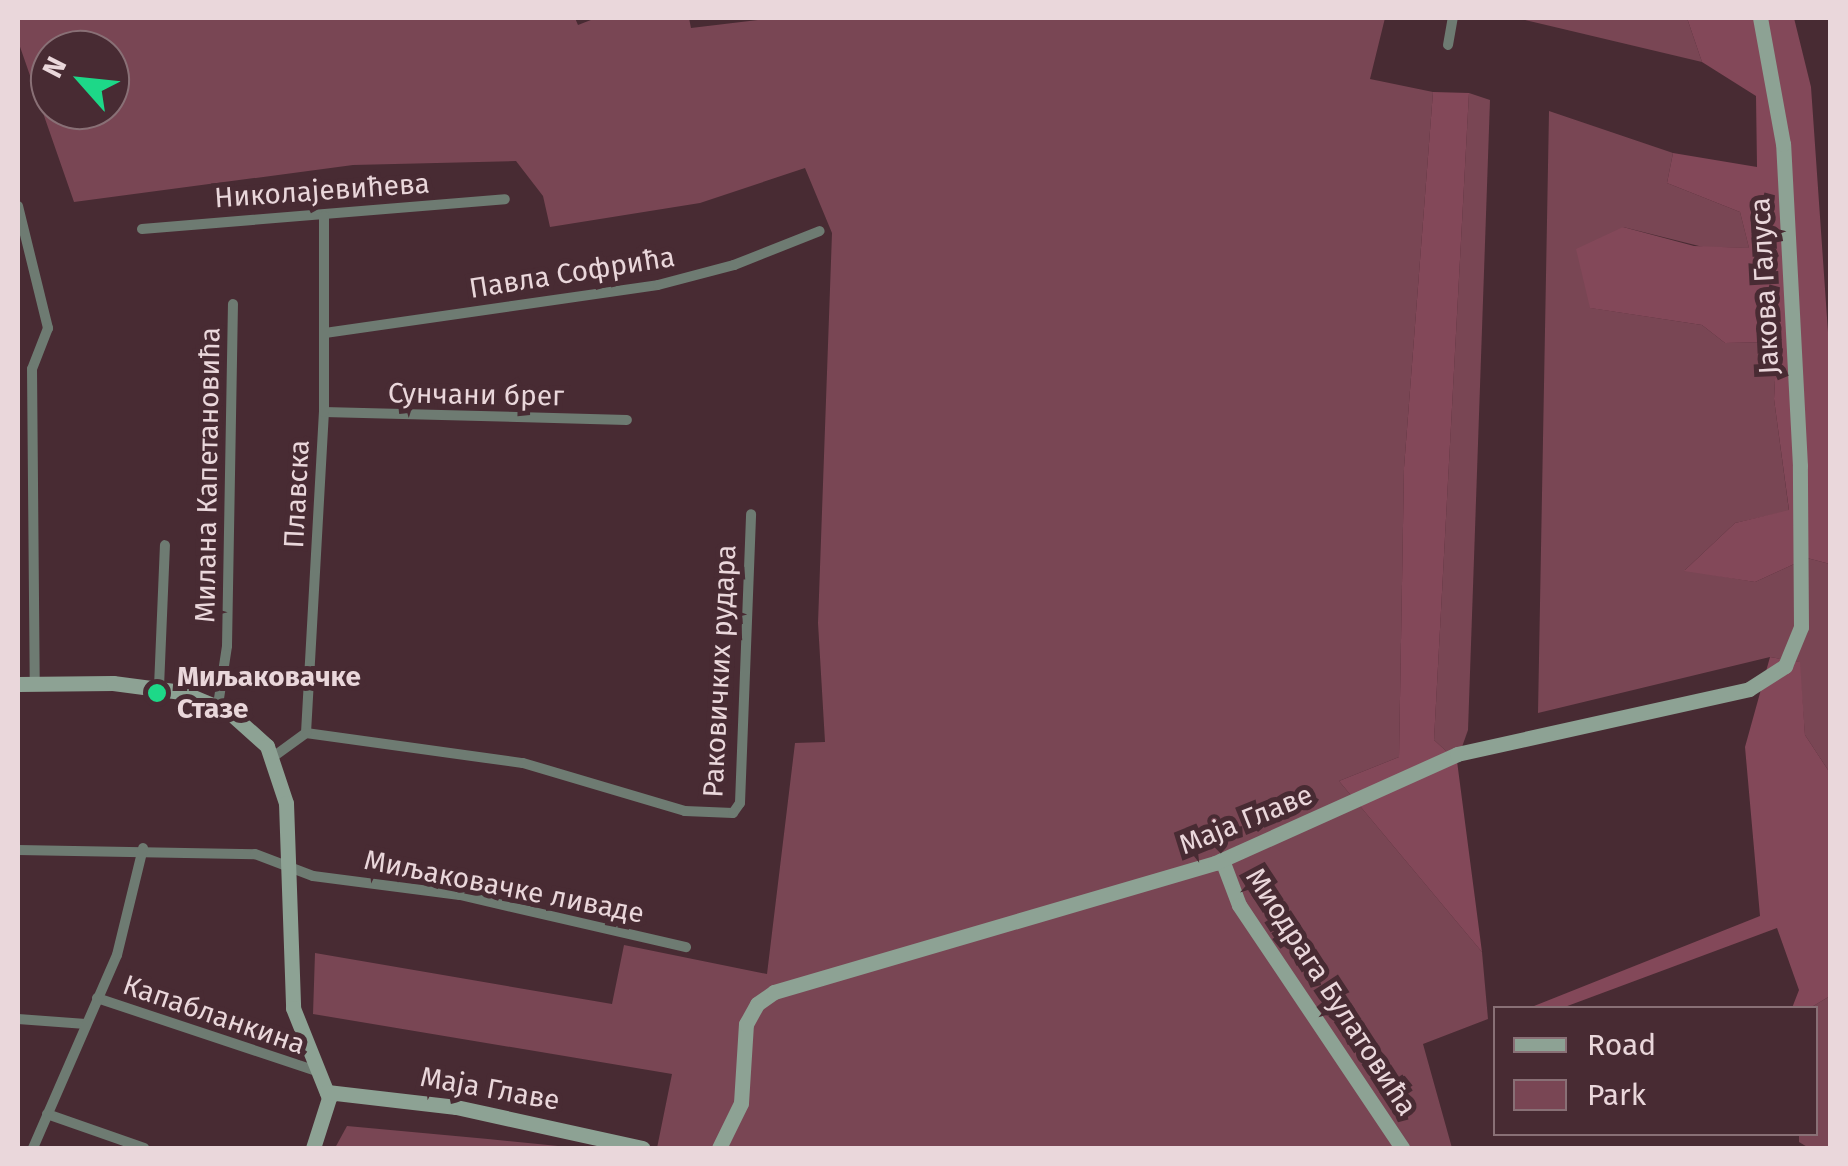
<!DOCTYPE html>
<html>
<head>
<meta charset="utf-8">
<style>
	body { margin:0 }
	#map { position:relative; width:1848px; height:1166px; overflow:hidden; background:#482b33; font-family:"Fira Sans",sans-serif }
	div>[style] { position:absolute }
	.green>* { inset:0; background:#794654 }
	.forest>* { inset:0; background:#834859 }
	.street>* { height:10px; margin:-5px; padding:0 5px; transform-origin:5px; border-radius:5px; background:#6e7b72 }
	.secondary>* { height:15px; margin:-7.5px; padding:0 7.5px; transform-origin:7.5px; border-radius:7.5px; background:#8da294 }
	.dots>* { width:28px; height:28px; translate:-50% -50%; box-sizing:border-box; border:5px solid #482b33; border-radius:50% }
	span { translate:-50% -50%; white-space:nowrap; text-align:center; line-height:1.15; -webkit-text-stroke:10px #482b33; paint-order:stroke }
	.street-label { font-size:28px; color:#ead7db }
	.poi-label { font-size:28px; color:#ead7db; font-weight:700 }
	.left { translate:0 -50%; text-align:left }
	.frame { position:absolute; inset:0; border:20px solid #ead7db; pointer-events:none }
	.legend { position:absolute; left:1493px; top:1006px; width:325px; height:130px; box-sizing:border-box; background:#482b33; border:2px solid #897076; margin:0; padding:12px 18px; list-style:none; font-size:30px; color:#ead7db }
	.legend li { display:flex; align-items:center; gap:20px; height:50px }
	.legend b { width:50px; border:2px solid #897076 }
	.north { position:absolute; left:30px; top:30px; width:100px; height:100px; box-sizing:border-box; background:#482b33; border:2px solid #897076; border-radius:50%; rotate:297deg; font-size:28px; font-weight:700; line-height:40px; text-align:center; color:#ead7db }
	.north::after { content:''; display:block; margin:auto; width:35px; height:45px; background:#1dd888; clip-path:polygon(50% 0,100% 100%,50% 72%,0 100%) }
</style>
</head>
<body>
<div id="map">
	<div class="green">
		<i style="clip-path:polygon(evenodd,18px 18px,575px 18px,578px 25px,596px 18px,689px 18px,691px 28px,774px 18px,1385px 18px,1370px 79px,1433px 92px,1404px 468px,1399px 757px,1339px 781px,1482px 952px,1488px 1019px,1423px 1044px,1452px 1148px,657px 1148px,672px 1074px,313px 1014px,315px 953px,612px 1004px,624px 945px,767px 974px,795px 743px,825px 742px,818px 623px,832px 233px,805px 168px,700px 203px,550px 227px,543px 196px,516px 161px,353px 165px,74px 202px,18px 41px,18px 18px,50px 50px,110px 50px,110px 110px,50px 110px,50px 50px)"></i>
		<i style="clip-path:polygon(1687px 18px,1702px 62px,1521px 19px,1521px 18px)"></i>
		<i style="clip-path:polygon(1469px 93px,1490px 100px,1468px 730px,1457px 761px,1434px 740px)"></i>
		<i style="clip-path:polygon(1549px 111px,1673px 153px,1667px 183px,1740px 212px,1749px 248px,1703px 247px,1623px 227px,1591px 308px,1702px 325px,1725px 343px,1777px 342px,1774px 399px,1789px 511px,1735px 523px,1685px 570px,1755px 582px,1807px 558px,1830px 564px,1830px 773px,1805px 735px,1799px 662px,1770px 657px,1538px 713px)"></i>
		<i style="clip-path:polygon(1830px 996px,1830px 1148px,1809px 1148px,1799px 1142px,1799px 1134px,1816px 1134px,1816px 1008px,1810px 1008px)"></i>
		<i style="clip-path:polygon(347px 1126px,488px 1139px,578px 1148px,335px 1148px)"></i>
	</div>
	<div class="forest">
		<i style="clip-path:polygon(1687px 18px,1794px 18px,1811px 87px,1830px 361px,1830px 564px,1807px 558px,1755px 582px,1684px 571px,1735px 523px,1789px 510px,1774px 399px,1777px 342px,1725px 343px,1702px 325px,1590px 308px,1576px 249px,1623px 227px,1694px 246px,1749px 248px,1740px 212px,1667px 183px,1673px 153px,1757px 167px,1756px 96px,1702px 62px)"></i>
		<i style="clip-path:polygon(1433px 92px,1469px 93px,1434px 740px,1457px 761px,1482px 952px,1339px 781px,1399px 757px,1404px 468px)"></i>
		<i style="clip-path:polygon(1770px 657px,1800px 662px,1805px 735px,1830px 773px,1830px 996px,1810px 1008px,1792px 1008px,1799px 990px,1777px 928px,1562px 1008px,1529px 1008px,1760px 916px,1745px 747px)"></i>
	</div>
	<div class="street">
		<i style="left:1448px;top:45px;width:27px;rotate:-80deg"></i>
		<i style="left:18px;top:206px;width:126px;rotate:76.2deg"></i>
		<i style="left:48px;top:328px;width:44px;rotate:111.3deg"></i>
		<i style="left:32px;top:369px;width:315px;rotate:89.5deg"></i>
		<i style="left:142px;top:229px;width:364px;rotate:-4.7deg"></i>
		<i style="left:325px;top:333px;width:336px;rotate:-8.2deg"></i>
		<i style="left:658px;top:285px;width:79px;rotate:-14.7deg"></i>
		<i style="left:734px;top:265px;width:92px;rotate:-21.6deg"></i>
		<i style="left:324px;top:412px;width:303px;rotate:1.5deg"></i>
		<i style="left:159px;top:687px;width:142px;rotate:-87.6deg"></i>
		<i style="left:218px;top:705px;width:60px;rotate:-81.3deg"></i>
		<i style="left:227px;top:646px;width:342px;rotate:-89deg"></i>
		<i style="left:306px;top:733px;width:219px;rotate:7.9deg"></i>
		<i style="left:523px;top:763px;width:169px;rotate:16.5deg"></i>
		<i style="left:685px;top:811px;width:48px;rotate:2.4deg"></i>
		<i style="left:733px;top:813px;width:12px;rotate:-55deg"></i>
		<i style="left:740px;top:803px;width:289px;rotate:-87.8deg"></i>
		<i style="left:306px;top:733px;width:322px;rotate:-86.8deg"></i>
		<i style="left:324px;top:412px;width:196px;rotate:-90deg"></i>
		<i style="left:273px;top:757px;width:41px;rotate:-36deg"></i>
		<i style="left:18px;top:850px;width:237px;rotate:1deg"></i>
		<i style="left:255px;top:854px;width:62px;rotate:20.8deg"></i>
		<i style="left:313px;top:876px;width:148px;rotate:7.4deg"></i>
		<i style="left:460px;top:895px;width:232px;rotate:13deg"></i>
		<i style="left:97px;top:998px;width:232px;rotate:18.4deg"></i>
		<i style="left:18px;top:1019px;width:68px;rotate:4.2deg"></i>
		<i style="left:47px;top:1114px;width:103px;rotate:19.3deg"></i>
		<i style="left:33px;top:1148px;width:210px;rotate:-66.5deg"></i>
		<i style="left:117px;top:955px;width:110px;rotate:-76.3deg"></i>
	</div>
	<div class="secondary">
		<i style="left:18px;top:684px;width:95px;rotate:-0.6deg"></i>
		<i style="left:113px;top:683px;width:69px;rotate:7.5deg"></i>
		<i style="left:181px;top:692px;width:52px;rotate:22.6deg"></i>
		<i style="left:229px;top:712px;width:51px;rotate:41.8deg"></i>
		<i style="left:267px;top:746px;width:60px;rotate:71.6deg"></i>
		<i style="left:286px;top:803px;width:205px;rotate:88deg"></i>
		<i style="left:293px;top:1008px;width:97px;rotate:68.2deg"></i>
		<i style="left:329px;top:1098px;width:52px;rotate:107.7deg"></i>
		<i style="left:1222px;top:860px;width:48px;rotate:69.3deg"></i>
		<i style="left:1239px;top:905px;width:293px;rotate:56.1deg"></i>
		<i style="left:327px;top:1092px;width:130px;rotate:6.6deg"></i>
		<i style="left:456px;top:1107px;width:191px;rotate:12.4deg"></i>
		<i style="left:719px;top:1148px;width:50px;rotate:-63.9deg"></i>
		<i style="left:741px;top:1103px;width:79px;rotate:-86.4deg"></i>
		<i style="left:746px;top:1024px;width:23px;rotate:-61deg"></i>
		<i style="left:757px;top:1004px;width:21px;rotate:-35deg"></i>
		<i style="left:774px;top:992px;width:459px;rotate:-16.3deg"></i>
		<i style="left:1215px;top:863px;width:265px;rotate:-24.2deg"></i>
		<i style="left:1457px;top:754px;width:299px;rotate:-12.5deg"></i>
		<i style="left:1749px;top:689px;width:43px;rotate:-32.6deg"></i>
		<i style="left:1785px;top:666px;width:42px;rotate:-67.7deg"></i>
		<i style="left:1801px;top:627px;width:161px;rotate:-90.4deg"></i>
		<i style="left:1800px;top:466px;width:322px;rotate:-93deg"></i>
		<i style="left:1783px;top:144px;width:128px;rotate:-100.3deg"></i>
	</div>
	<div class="dots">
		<i style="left:157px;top:693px;background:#1dd888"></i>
	</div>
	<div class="street-label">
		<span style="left:322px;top:191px;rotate:-4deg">Николајевићева</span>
		<span style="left:572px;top:273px;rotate:-9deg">Павла Софрића</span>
		<span style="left:1765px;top:286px;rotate:-93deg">Јакова Галуса</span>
		<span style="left:476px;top:395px;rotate:1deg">Сунчани брег</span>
		<span style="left:208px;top:475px;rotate:-89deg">Милана Капетановића</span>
		<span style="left:297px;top:494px;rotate:-87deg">Плавска</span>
		<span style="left:720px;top:671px;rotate:-87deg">Раковичких рудара</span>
		<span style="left:1246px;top:820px;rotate:-22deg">Маја Главе</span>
		<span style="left:504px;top:887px;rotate:11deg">Миљаковачке ливаде</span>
		<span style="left:1331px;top:992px;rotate:57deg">Миодрага Булатовића</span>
		<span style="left:214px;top:1015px;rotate:19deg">Капабланкина</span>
		<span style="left:490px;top:1089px;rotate:10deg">Маја Главе</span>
	</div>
	<div class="poi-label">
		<span class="left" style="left:177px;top:693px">Миљаковачке<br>Стазе</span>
	</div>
	<div class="frame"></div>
	<ul class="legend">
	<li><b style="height:12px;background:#8da294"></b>Road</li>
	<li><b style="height:28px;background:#794654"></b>Park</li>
	</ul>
	<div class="north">N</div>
</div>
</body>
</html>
